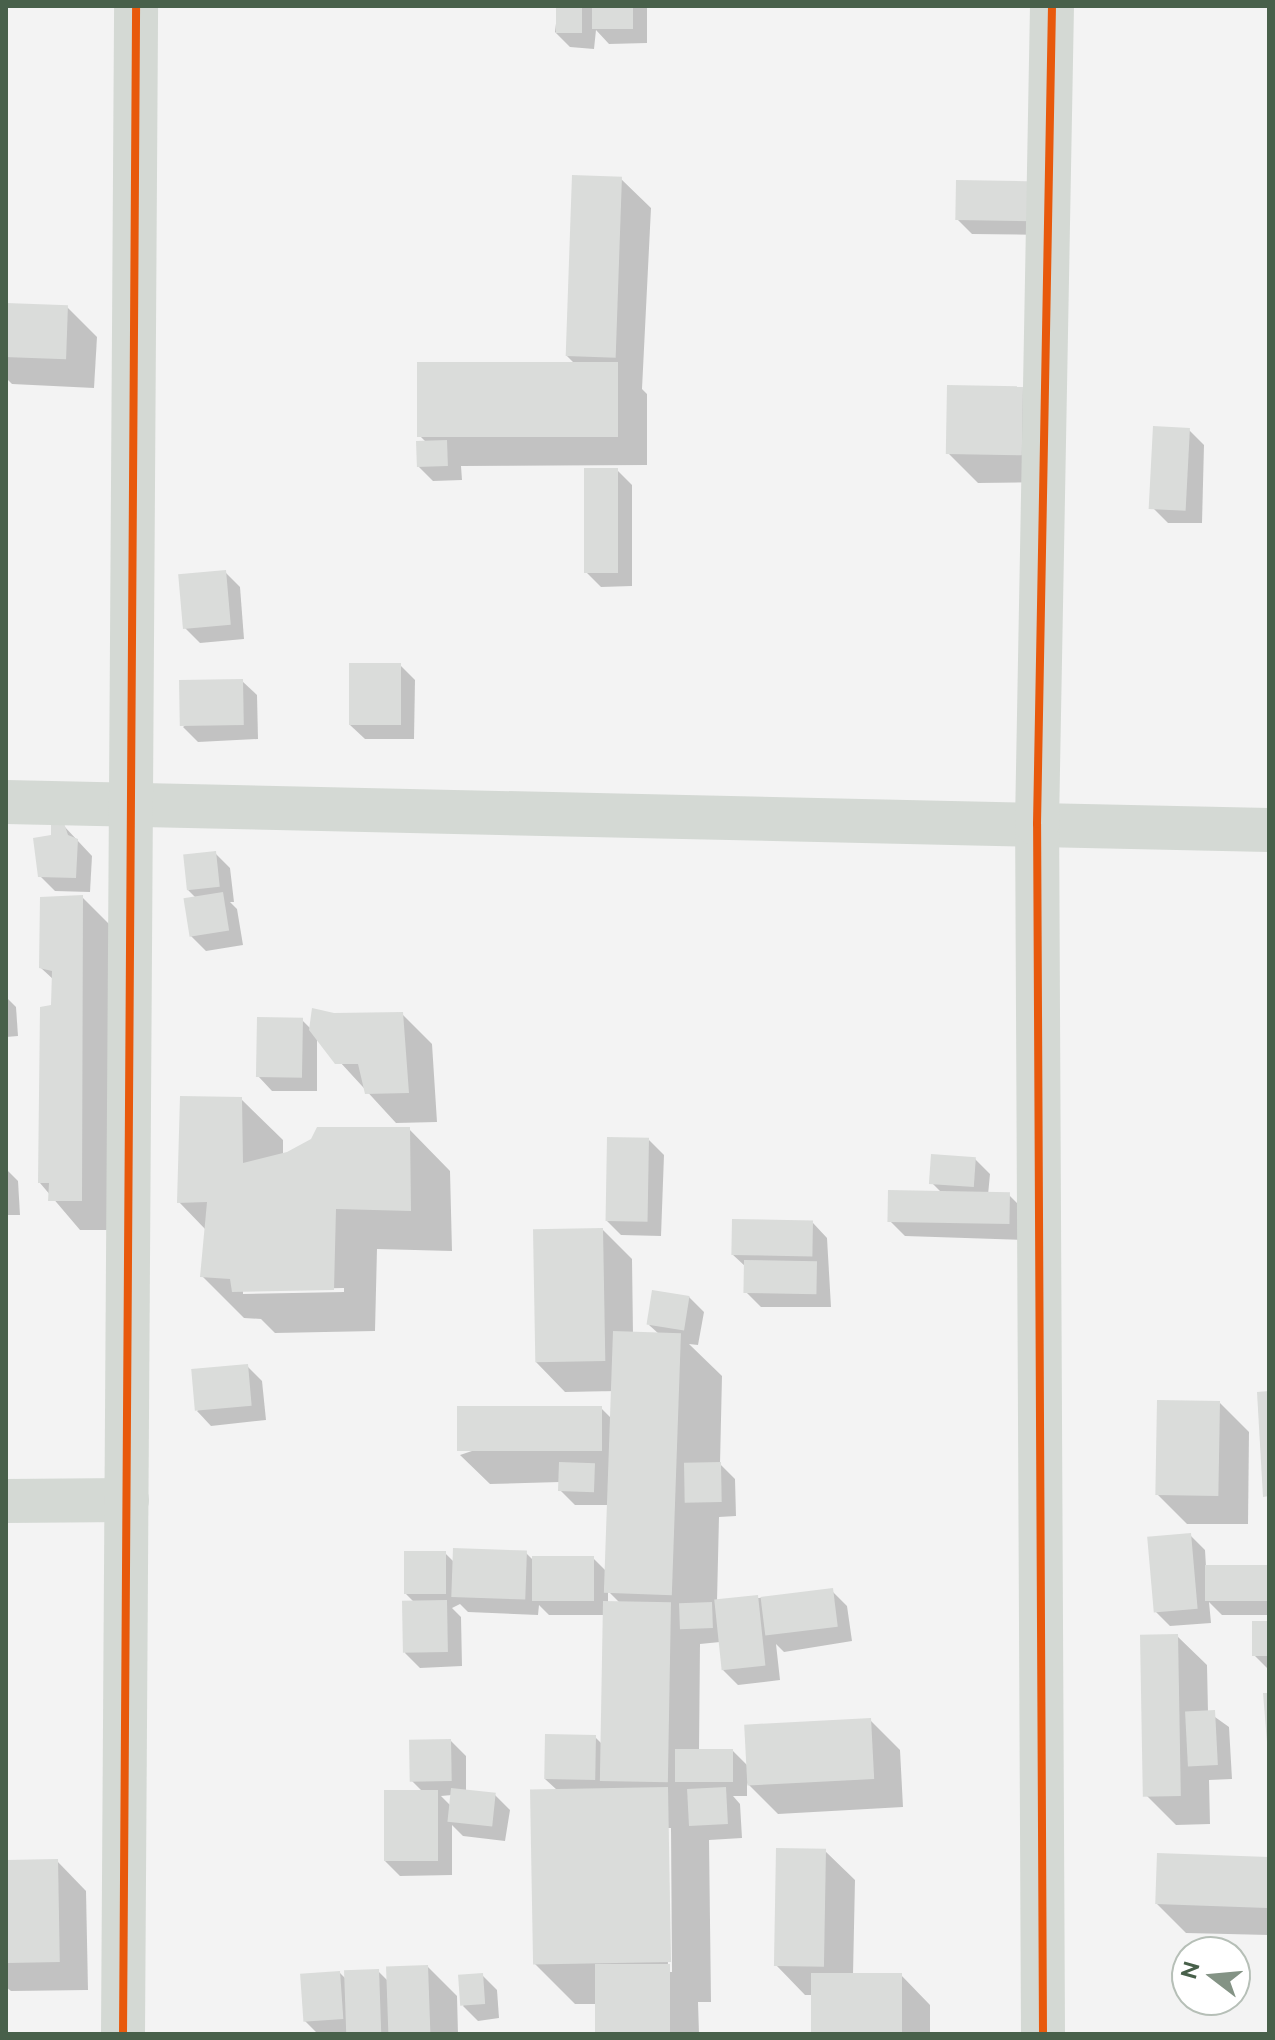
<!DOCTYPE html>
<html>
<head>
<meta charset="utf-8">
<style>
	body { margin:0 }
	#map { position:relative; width:1275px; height:2040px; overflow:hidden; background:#f3f3f3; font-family:Raleway,sans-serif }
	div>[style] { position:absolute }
	.shadow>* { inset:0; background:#0003 }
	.building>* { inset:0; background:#dadcda; transform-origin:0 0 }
	.minor>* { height:44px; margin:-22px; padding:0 22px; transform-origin:22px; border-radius:22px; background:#d4d9d4 }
	.cycleway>* { height:8px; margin:-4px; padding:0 4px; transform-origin:4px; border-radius:4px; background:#e8590c }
	span { translate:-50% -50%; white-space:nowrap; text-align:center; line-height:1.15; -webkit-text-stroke:8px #fff; paint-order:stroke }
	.frame { position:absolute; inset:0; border:8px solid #48604a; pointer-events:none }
	.north { position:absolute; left:1171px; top:1936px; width:80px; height:80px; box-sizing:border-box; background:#fff; border:2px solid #b6bfb7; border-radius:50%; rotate:286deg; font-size:22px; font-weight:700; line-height:32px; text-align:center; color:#48604a }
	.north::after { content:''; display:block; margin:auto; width:28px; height:36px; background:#849385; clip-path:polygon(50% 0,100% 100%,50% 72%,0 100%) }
</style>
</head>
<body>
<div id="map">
	<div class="shadow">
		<i style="clip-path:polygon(558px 6px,647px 6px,647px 43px,609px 44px,596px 30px,594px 49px,570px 47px,555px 32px)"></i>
		<i style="clip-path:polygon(621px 179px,651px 208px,642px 389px,647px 394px,647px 465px,461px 466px,462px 480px,433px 481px,418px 466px,427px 443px,420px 436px,575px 364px,566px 355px)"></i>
		<i style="clip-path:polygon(1034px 184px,1048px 235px,972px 234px,957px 219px)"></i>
		<i style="clip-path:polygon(6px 305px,67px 307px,97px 337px,94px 388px,12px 384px,6px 378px)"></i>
		<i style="clip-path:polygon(1022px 388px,1052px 417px,1050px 482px,978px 483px,949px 454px)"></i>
		<i style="clip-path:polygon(1189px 430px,1204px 445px,1202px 523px,1168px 523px,1153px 508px)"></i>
		<i style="clip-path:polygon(617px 470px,632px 485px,632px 586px,601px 587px,586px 572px)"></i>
		<i style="clip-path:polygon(225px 572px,240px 587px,244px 639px,200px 643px,185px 628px)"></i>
		<i style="clip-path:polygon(400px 665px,415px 680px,414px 739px,365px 739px,350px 725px)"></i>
		<i style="clip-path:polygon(242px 681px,257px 695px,258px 739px,198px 742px,183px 727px)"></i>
		<i style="clip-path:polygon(63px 825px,92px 856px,90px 892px,55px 891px,40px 876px,53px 837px)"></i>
		<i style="clip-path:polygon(215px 853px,230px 868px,234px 902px,230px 902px,237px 909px,243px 945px,206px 951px,191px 936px,196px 898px,188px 890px)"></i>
		<i style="clip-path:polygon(82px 897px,111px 926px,111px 1230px,80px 1230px,40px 1183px,54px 980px,41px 968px)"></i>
		<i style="clip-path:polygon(6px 997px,16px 1007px,18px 1036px,6px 1037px)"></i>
		<i style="clip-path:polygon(402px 1014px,432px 1044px,437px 1122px,396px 1123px,317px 1037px,317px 1091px,272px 1091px,258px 1076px,302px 1020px,311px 1029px)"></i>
		<i style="clip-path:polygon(evenodd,241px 1099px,283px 1140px,283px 1155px,409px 1129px,450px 1171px,452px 1251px,377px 1249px,375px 1331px,275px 1333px,261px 1319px,244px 1318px,202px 1276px,206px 1230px,179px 1202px,241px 1099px,344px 1288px,344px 1292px,243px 1294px,243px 1290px,344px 1288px)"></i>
		<i style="clip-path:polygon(649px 1140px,664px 1155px,661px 1236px,621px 1235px,606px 1220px)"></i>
		<i style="clip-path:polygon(975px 1159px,990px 1174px,988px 1195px,1009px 1195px,1024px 1210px,1023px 1240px,905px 1236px,890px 1221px,942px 1193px,932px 1183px)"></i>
		<i style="clip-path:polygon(6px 1169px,18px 1181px,20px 1215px,6px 1215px)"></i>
		<i style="clip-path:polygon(813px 1223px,827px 1238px,831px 1307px,761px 1307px,746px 1292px,746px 1267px,732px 1254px)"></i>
		<i style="clip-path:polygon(evenodd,603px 1230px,632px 1259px,633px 1334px,659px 1334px,649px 1325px,689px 1297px,704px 1312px,698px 1345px,689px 1344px,722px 1376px,720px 1464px,735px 1479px,736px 1516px,719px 1517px,717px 1602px,832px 1591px,847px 1606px,852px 1641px,784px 1652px,776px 1644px,780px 1680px,738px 1685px,723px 1670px,720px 1642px,700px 1644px,699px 1751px,733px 1751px,748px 1766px,870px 1720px,900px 1750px,903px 1807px,778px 1814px,747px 1783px,747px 1796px,733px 1796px,740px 1804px,742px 1838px,709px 1840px,711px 2002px,698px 2002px,699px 2034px,597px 2034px,597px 2004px,575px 2004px,534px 1963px,557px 1790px,545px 1779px,595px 1737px,603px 1745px,605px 1615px,549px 1615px,539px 1605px,538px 1615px,468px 1612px,460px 1604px,452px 1608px,461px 1617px,462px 1666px,420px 1668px,405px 1653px,416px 1604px,406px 1594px,445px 1553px,454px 1562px,526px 1553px,534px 1561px,593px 1558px,609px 1574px,611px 1505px,575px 1505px,560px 1490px,560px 1482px,490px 1484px,460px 1455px,601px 1408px,613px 1420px,614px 1391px,565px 1392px,536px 1362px,603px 1230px,608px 1591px,620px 1603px,608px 1603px,608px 1591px,603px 1230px,667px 1828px,671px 1828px,672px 1972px,668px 1972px,667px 1828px)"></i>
		<i style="clip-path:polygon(247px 1366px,262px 1381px,266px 1420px,211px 1426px,197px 1411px)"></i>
		<i style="clip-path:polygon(1220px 1403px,1249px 1432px,1248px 1524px,1187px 1524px,1158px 1495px)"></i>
		<i style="clip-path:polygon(1190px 1535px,1205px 1550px,1206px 1567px,1269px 1567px,1269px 1615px,1222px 1615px,1209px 1602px,1211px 1623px,1170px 1626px,1155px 1611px)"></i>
		<i style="clip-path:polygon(1269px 1623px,1269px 1670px,1255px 1656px)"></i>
		<i style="clip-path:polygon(1177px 1636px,1207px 1665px,1208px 1712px,1229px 1727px,1232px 1779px,1209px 1780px,1210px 1824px,1176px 1825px,1146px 1795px)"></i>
		<i style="clip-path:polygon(evenodd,451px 1741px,466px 1756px,466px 1791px,495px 1795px,510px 1810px,505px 1841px,463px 1836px,452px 1825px,452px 1875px,400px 1876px,385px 1861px,423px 1792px,412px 1781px,451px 1741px,452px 1795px,451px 1806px,441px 1796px,452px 1795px)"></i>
		<i style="clip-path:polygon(825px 1851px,855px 1880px,853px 1975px,901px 1975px,930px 2005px,930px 2034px,812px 2034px,813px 1995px,805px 1995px,776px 1965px)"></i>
		<i style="clip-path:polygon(1269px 1859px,1269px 1935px,1186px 1933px,1157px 1904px)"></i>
		<i style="clip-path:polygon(57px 1861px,86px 1891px,88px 1990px,11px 1991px,6px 1987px,6px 1862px)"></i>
		<i style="clip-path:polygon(428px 1967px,457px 1996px,458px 2034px,318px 2034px,304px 2020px,340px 1973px,346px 1979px,378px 1971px,389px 1982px)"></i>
		<i style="clip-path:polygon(482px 1975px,497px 1990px,499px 2018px,478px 2021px,463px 2006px)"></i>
	</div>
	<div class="building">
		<i style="left:556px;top:6px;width:26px;height:27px"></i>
		<i style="left:592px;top:6px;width:41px;height:23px"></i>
		<i style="left:572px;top:175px;width:50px;height:181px;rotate:2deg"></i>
		<i style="left:956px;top:180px;width:79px;height:40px;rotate:1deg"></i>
		<i style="left:6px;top:303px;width:62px;height:54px;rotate:2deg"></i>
		<i style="left:618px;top:362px;width:75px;height:201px;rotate:90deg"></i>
		<i style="left:947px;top:385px;width:76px;height:69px;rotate:1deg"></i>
		<i style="left:1153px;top:426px;width:37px;height:83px;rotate:3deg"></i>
		<i style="left:447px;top:440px;width:26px;height:31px;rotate:88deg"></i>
		<i style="left:584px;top:468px;width:34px;height:105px"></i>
		<i style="left:226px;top:570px;width:55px;height:48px;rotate:85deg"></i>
		<i style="left:349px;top:663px;width:52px;height:62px"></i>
		<i style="left:243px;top:679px;width:46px;height:64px;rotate:89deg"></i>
		<i style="clip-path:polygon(64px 823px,68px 835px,78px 839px,76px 878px,38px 877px,33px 838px,51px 835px,51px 825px)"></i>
		<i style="left:216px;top:851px;width:36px;height:33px;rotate:84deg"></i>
		<i style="left:223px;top:892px;width:39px;height:40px;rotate:81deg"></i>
		<i style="clip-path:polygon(83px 895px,82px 1201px,48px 1201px,49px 1183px,38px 1183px,40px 1007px,51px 1005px,52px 971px,39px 968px,40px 897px)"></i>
		<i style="clip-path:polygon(312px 1008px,334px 1013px,403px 1012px,409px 1093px,365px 1094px,358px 1064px,335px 1064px,309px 1030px)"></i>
		<i style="left:257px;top:1017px;width:46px;height:60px;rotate:1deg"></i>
		<i style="clip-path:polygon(180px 1096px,242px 1097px,243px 1163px,287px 1152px,311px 1139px,317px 1127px,410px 1127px,411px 1211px,336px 1209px,334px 1290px,232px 1292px,230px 1279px,200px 1277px,207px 1202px,177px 1203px)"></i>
		<i style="left:607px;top:1137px;width:42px;height:84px;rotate:1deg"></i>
		<i style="left:931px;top:1154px;width:45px;height:30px;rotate:4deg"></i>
		<i style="left:888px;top:1190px;width:122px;height:32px;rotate:1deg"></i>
		<i style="left:732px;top:1219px;width:81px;height:36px;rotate:1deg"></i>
		<i style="left:603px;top:1228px;width:133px;height:70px;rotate:89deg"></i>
		<i style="left:744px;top:1260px;width:73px;height:33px;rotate:1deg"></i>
		<i style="left:652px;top:1290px;width:38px;height:35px;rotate:9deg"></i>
		<i style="left:613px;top:1331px;width:68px;height:262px;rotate:2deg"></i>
		<i style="left:248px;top:1364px;width:42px;height:57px;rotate:85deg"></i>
		<i style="clip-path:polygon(1269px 1391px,1269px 1496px,1263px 1497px,1257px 1392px)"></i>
		<i style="left:1157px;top:1400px;width:63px;height:95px;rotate:1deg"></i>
		<i style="left:602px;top:1406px;width:45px;height:145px;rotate:90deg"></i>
		<i style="left:559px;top:1462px;width:36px;height:29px;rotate:2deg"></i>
		<i style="left:721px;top:1462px;width:40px;height:37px;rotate:89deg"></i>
		<i style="left:1191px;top:1533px;width:76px;height:44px;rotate:85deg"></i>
		<i style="left:453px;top:1548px;width:74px;height:49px;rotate:2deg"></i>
		<i style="left:446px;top:1551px;width:43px;height:42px;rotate:90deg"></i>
		<i style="left:532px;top:1556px;width:62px;height:45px"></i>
		<i style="left:1205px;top:1565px;width:64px;height:36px"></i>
		<i style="left:833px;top:1588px;width:39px;height:73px;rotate:83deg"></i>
		<i style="left:758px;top:1595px;width:71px;height:44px;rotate:84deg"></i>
		<i style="left:447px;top:1600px;width:52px;height:45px;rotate:89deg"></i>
		<i style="left:603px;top:1601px;width:68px;height:180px;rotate:1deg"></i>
		<i style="left:712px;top:1602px;width:26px;height:33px;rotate:88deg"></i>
		<i style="left:1252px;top:1621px;width:17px;height:35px"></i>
		<i style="left:1178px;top:1634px;width:162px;height:38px;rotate:89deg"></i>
		<i style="clip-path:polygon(1263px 1693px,1269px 1693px,1269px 1742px,1267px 1742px)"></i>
		<i style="left:1215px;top:1710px;width:55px;height:30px;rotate:87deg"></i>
		<i style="left:871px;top:1718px;width:61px;height:127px;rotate:87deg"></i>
		<i style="left:545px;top:1734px;width:51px;height:45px;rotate:1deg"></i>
		<i style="left:451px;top:1739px;width:42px;height:42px;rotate:89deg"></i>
		<i style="left:675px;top:1749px;width:58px;height:33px"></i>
		<i style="left:668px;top:1787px;width:175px;height:138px;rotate:89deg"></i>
		<i style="left:726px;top:1787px;width:37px;height:39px;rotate:87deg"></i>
		<i style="left:451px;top:1788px;width:45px;height:34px;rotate:6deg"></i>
		<i style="left:384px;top:1790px;width:54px;height:71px"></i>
		<i style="left:776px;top:1848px;width:50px;height:118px;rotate:1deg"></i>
		<i style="left:1157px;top:1853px;width:112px;height:51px;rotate:2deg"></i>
		<i style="left:58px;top:1859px;width:103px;height:52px;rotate:89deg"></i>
		<i style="left:670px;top:1964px;width:70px;height:75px;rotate:90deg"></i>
		<i style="left:428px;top:1965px;width:69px;height:42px;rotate:88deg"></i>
		<i style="left:379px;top:1969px;width:65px;height:35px;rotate:88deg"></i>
		<i style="left:340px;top:1971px;width:48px;height:40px;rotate:86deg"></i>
		<i style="left:483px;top:1973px;width:31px;height:25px;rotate:86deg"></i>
		<i style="left:811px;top:1973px;width:91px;height:61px"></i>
	</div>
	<div class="minor">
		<i style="left:6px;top:802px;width:1263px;rotate:1.27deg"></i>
		<i style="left:6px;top:1501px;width:121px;rotate:-0.5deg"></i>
		<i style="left:123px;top:2034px;width:2028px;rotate:-89.63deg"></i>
		<i style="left:1043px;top:2034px;width:1210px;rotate:-90.28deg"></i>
		<i style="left:1037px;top:824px;width:818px;rotate:-88.95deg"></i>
	</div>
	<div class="cycleway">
		<i style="left:123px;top:2034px;width:2028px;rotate:-89.63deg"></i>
		<i style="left:1043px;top:2034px;width:1210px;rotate:-90.28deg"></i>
		<i style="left:1037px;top:824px;width:818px;rotate:-88.95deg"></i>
	</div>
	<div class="frame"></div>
	<div class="north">N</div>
</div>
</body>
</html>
